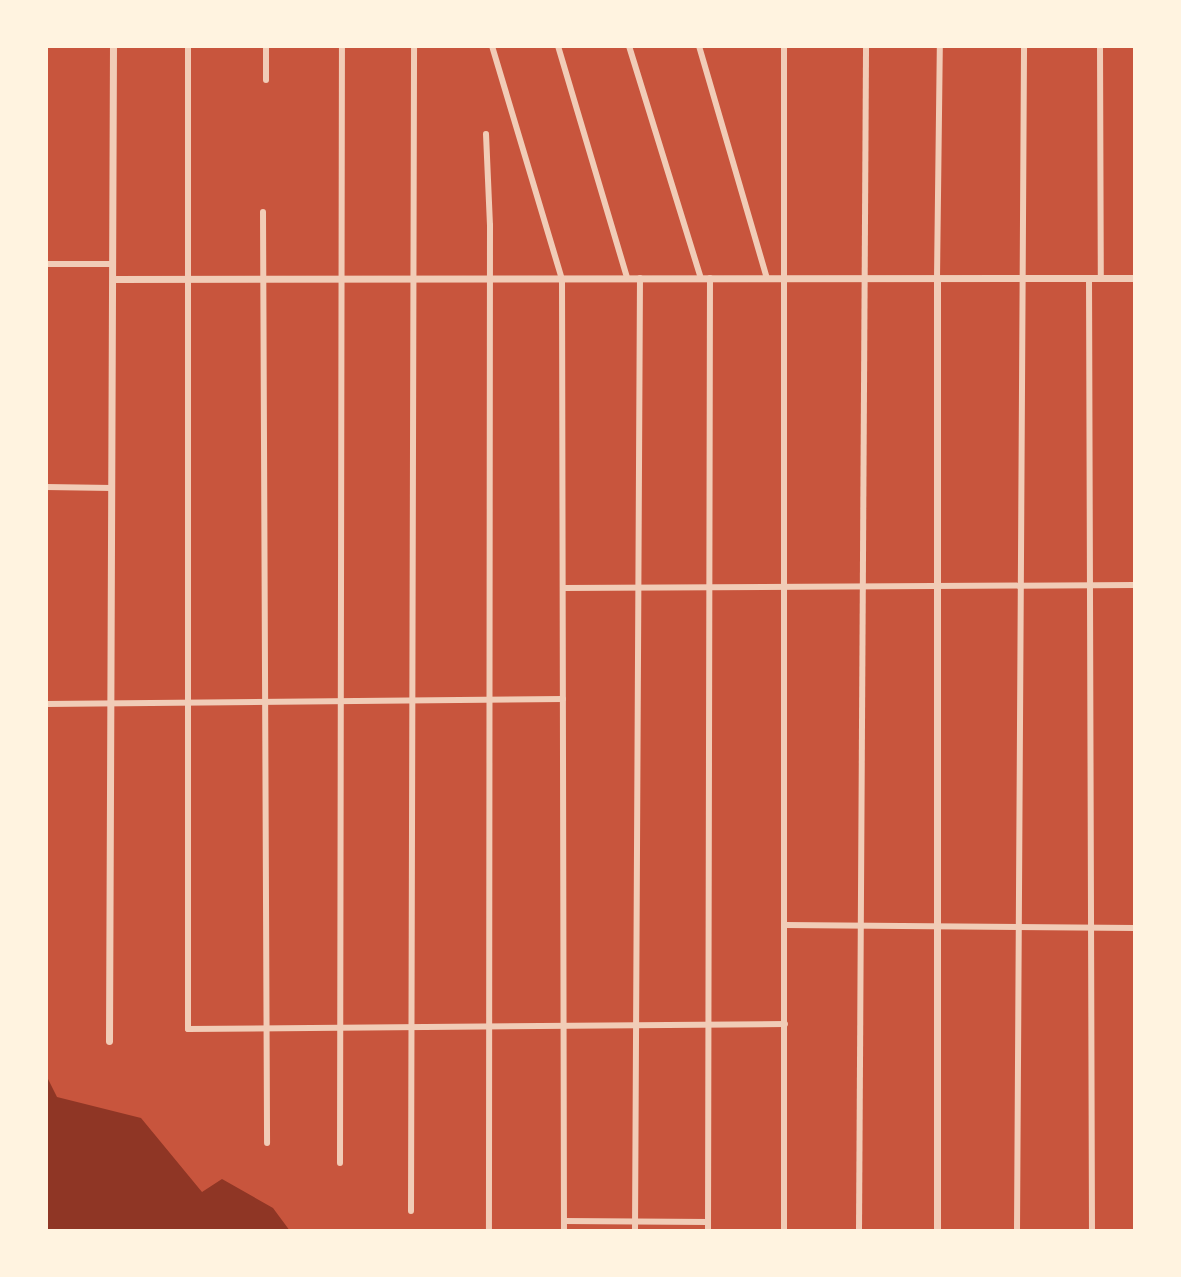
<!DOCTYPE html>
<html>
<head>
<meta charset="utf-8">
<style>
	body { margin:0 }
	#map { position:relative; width:1181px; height:1277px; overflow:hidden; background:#c8553d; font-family:Rubik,sans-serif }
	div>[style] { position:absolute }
	.water>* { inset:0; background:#8f3625 }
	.minor>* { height:6px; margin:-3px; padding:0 3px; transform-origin:3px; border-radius:3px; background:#f1ccb7 }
	.tertiary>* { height:7px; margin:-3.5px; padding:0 3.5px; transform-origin:3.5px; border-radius:3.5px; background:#f1ccb7 }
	span { translate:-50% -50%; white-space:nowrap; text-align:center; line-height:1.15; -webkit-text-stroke:8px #fff3e0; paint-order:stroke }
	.frame { position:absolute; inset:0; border:48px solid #fff3e0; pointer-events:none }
</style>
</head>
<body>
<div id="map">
	<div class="water">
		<i style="clip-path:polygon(46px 1075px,57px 1097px,141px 1118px,202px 1192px,222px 1179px,273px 1208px,290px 1231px,46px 1231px)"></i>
	</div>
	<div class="minor">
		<i style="left:188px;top:46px;width:983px;rotate:90deg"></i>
		<i style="left:188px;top:1029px;width:597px;rotate:-0.48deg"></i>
		<i style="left:266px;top:46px;width:34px;rotate:90deg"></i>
		<i style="left:492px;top:46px;width:243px;rotate:73.3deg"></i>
		<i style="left:562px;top:279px;width:952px;rotate:89.88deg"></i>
		<i style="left:558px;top:46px;width:242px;rotate:73.4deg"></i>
		<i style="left:629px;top:46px;width:243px;rotate:72.8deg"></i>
		<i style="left:699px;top:46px;width:242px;rotate:73.7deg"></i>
		<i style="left:1100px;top:46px;width:232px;rotate:89.8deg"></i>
		<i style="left:486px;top:134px;width:91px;rotate:87.5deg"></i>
		<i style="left:490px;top:225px;width:1006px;rotate:90.06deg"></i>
		<i style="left:263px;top:212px;width:931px;rotate:89.75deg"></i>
		<i style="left:46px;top:264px;width:67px"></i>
		<i style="left:937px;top:278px;width:232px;rotate:-89.3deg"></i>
		<i style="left:1089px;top:278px;width:953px;rotate:89.82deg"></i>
		<i style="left:46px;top:487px;width:66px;rotate:0.9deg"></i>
		<i style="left:563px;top:588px;width:572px;rotate:-0.3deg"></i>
		<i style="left:46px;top:704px;width:517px;rotate:-0.55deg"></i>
		<i style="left:785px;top:925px;width:350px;rotate:0.5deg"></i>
		<i style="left:340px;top:1163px;width:1117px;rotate:-89.9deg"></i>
		<i style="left:411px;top:1211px;width:1165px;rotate:-89.85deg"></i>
		<i style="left:564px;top:1221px;width:144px;rotate:0.4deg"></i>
		<i style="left:635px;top:1231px;width:953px;rotate:-89.7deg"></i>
		<i style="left:708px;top:1231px;width:953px;rotate:-89.88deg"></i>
		<i style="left:784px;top:1231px;width:1185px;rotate:-90deg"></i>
		<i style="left:859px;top:1231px;width:1185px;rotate:-89.66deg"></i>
		<i style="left:1017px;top:1231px;width:1185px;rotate:-89.66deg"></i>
	</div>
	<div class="tertiary">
		<i style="left:937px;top:278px;width:953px;rotate:90deg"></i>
		<i style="left:113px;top:279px;width:1022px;rotate:-0.06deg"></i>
		<i style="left:109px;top:1041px;width:995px;rotate:-89.77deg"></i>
	</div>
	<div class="frame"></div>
</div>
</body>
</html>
